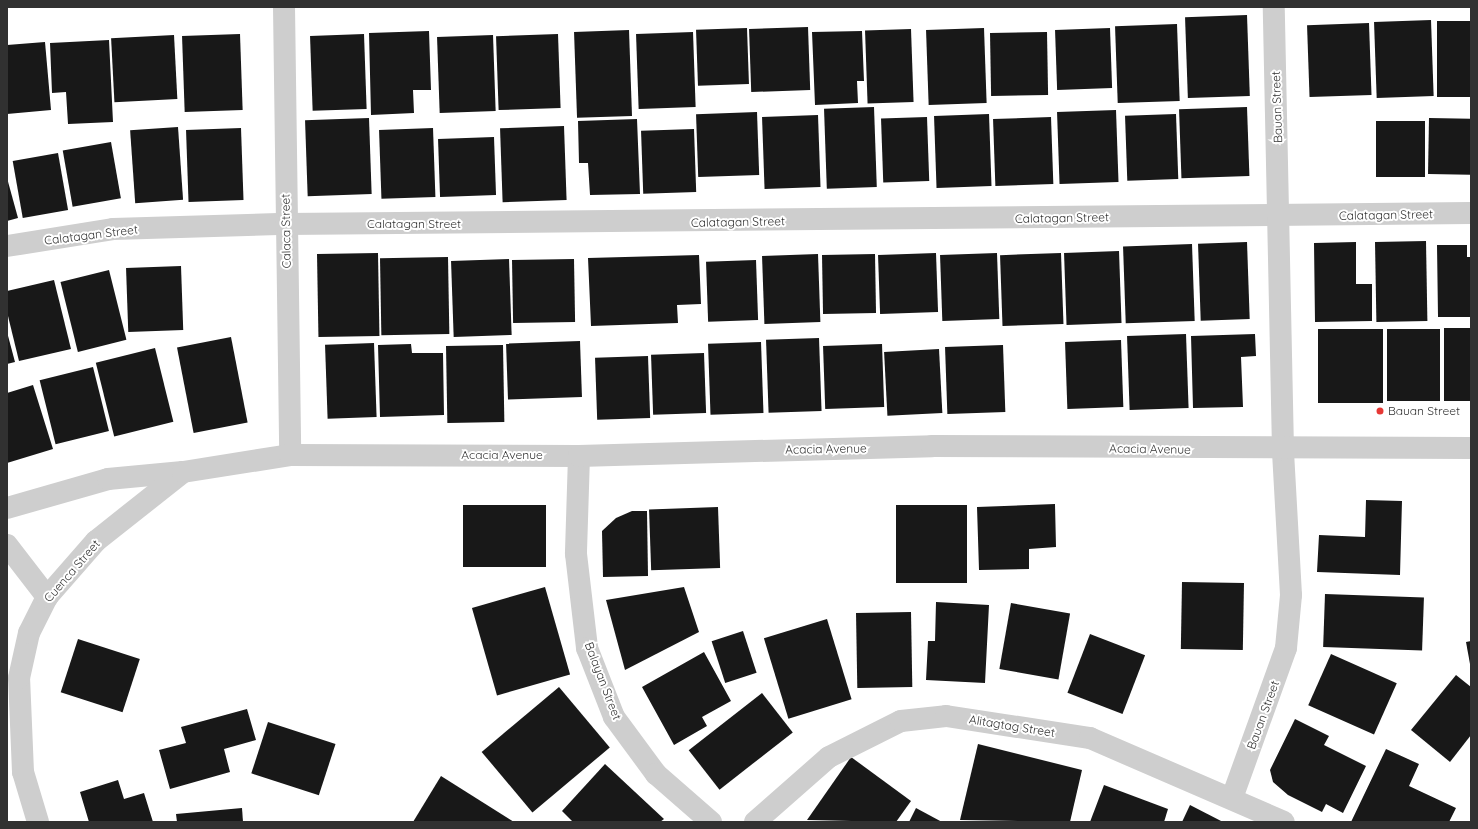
<!DOCTYPE html>
<html>
<head>
<meta charset="utf-8">
<style>
	body { margin:0 }
	#map { position:relative; width:1478px; height:829px; overflow:hidden; background:#fff; font-family:Quicksand,sans-serif }
	div>[style] { position:absolute }
	.building>* { inset:0; background:#181818; transform-origin:0 0 }
	.minor>* { height:22px; margin:-11px; padding:0 11px; transform-origin:11px; border-radius:11px; background:#cecece }
	.tertiary>* { height:22px; margin:-11px; padding:0 11px; transform-origin:11px; border-radius:11px; background:#cecece }
	.dots>* { width:11px; height:11px; translate:-50% -50%; box-sizing:border-box; border:2px solid #fff; border-radius:50% }
	span { translate:-50% -50%; white-space:nowrap; text-align:center; line-height:1.15; -webkit-text-stroke:4px #fff; paint-order:stroke }
	.street-label { font-size:12px; color:#313131 }
	.poi-label { font-size:12px; color:#313131 }
	.left { translate:0 -50%; text-align:left }
	.frame { position:absolute; inset:0; border:8px solid #313131; pointer-events:none }
</style>
</head>
<body>
<div id="map">
	<div class="building">
		<i style="left:1247px;top:15px;width:81px;height:62px;rotate:88deg"></i>
		<i style="left:1431px;top:20px;width:76px;height:57px;rotate:88deg"></i>
		<i style="left:1437px;top:21px;width:34px;height:76px"></i>
		<i style="left:1369px;top:23px;width:72px;height:62px;rotate:88deg"></i>
		<i style="left:1177px;top:24px;width:77px;height:62px;rotate:88deg"></i>
		<i style="left:808px;top:27px;width:63px;height:59px;rotate:88deg"></i>
		<i style="left:747px;top:28px;width:56px;height:51px;rotate:88deg"></i>
		<i style="left:984px;top:28px;width:75px;height:58px;rotate:88deg"></i>
		<i style="left:1110px;top:28px;width:60px;height:55px;rotate:88deg"></i>
		<i style="left:911px;top:29px;width:73px;height:46px;rotate:88deg"></i>
		<i style="left:629px;top:30px;width:86px;height:55px;rotate:88deg"></i>
		<i style="clip-path:polygon(429px 31px,431px 90px,413px 90px,414px 113px,371px 115px,369px 33px)"></i>
		<i style="clip-path:polygon(862px 31px,864px 81px,857px 81px,858px 103px,815px 105px,812px 32px)"></i>
		<i style="left:693px;top:32px;width:75px;height:57px;rotate:88deg"></i>
		<i style="left:1047px;top:32px;width:63px;height:57px;rotate:89deg"></i>
		<i style="left:240px;top:34px;width:76px;height:58px;rotate:88deg"></i>
		<i style="left:364px;top:34px;width:75px;height:54px;rotate:88deg"></i>
		<i style="left:558px;top:34px;width:74px;height:62px;rotate:88deg"></i>
		<i style="left:174px;top:35px;width:64px;height:63px;rotate:87deg"></i>
		<i style="left:493px;top:35px;width:76px;height:56px;rotate:88deg"></i>
		<i style="clip-path:polygon(109px 40px,113px 122px,68px 124px,66px 92px,52px 93px,50px 43px)"></i>
		<i style="clip-path:polygon(45px 42px,51px 110px,7px 114px,7px 45px)"></i>
		<i style="left:874px;top:107px;width:80px;height:50px;rotate:88deg"></i>
		<i style="left:1247px;top:107px;width:69px;height:68px;rotate:88deg"></i>
		<i style="left:1116px;top:110px;width:72px;height:59px;rotate:88deg"></i>
		<i style="left:757px;top:112px;width:63px;height:61px;rotate:88deg"></i>
		<i style="left:989px;top:114px;width:72px;height:55px;rotate:88deg"></i>
		<i style="left:1176px;top:114px;width:65px;height:51px;rotate:88deg"></i>
		<i style="left:818px;top:115px;width:72px;height:56px;rotate:88deg"></i>
		<i style="left:927px;top:117px;width:64px;height:46px;rotate:88deg"></i>
		<i style="left:1051px;top:117px;width:67px;height:58px;rotate:88deg"></i>
		<i style="left:369px;top:118px;width:76px;height:64px;rotate:88deg"></i>
		<i style="left:1429px;top:118px;width:42px;height:56px;rotate:1deg"></i>
		<i style="clip-path:polygon(637px 119px,640px 194px,590px 195px,588px 163px,579px 163px,578px 121px)"></i>
		<i style="left:1376px;top:121px;width:49px;height:56px"></i>
		<i style="left:564px;top:126px;width:74px;height:64px;rotate:88deg"></i>
		<i style="left:178px;top:127px;width:73px;height:48px;rotate:86deg"></i>
		<i style="left:241px;top:128px;width:72px;height:55px;rotate:88deg"></i>
		<i style="left:433px;top:128px;width:69px;height:54px;rotate:88deg"></i>
		<i style="left:694px;top:129px;width:63px;height:53px;rotate:88deg"></i>
		<i style="left:494px;top:137px;width:58px;height:56px;rotate:88deg"></i>
		<i style="left:111px;top:142px;width:57px;height:49px;rotate:80deg"></i>
		<i style="left:58px;top:153px;width:58px;height:46px;rotate:80deg"></i>
		<i style="clip-path:polygon(7px 178px,18px 218px,7px 221px)"></i>
		<i style="left:1426px;top:241px;width:80px;height:51px;rotate:89deg"></i>
		<i style="left:1247px;top:242px;width:77px;height:49px;rotate:88deg"></i>
		<i style="clip-path:polygon(1356px 242px,1356px 284px,1372px 284px,1372px 321px,1315px 322px,1314px 243px)"></i>
		<i style="left:1192px;top:244px;width:77px;height:69px;rotate:88deg"></i>
		<i style="clip-path:polygon(1437px 245px,1467px 245px,1467px 257px,1471px 257px,1471px 317px,1438px 317px)"></i>
		<i style="left:1119px;top:251px;width:72px;height:55px;rotate:88deg"></i>
		<i style="left:378px;top:253px;width:83px;height:61px;rotate:89deg"></i>
		<i style="left:936px;top:253px;width:59px;height:58px;rotate:88deg"></i>
		<i style="left:997px;top:253px;width:66px;height:57px;rotate:88deg"></i>
		<i style="left:1061px;top:253px;width:71px;height:61px;rotate:88deg"></i>
		<i style="left:818px;top:254px;width:68px;height:56px;rotate:88deg"></i>
		<i style="left:875px;top:254px;width:59px;height:53px;rotate:89deg"></i>
		<i style="clip-path:polygon(699px 255px,701px 304px,677px 305px,678px 323px,591px 326px,588px 258px)"></i>
		<i style="left:448px;top:257px;width:77px;height:68px;rotate:89deg"></i>
		<i style="left:509px;top:259px;width:76px;height:58px;rotate:88deg"></i>
		<i style="left:574px;top:259px;width:63px;height:62px;rotate:89deg"></i>
		<i style="left:756px;top:260px;width:60px;height:50px;rotate:88deg"></i>
		<i style="left:181px;top:266px;width:64px;height:55px;rotate:88deg"></i>
		<i style="left:109px;top:270px;width:72px;height:50px;rotate:76deg"></i>
		<i style="clip-path:polygon(54px 280px,71px 349px,19px 361px,7px 312px,7px 291px)"></i>
		<i style="left:1471px;top:328px;width:73px;height:27px;rotate:90deg"></i>
		<i style="left:1318px;top:329px;width:65px;height:74px"></i>
		<i style="left:1387px;top:329px;width:53px;height:72px"></i>
		<i style="clip-path:polygon(7px 332px,15px 362px,7px 364px)"></i>
		<i style="left:1186px;top:334px;width:74px;height:59px;rotate:88deg"></i>
		<i style="clip-path:polygon(1255px 334px,1256px 356px,1241px 357px,1243px 407px,1193px 408px,1191px 336px)"></i>
		<i style="left:231px;top:337px;width:87px;height:55px;rotate:79deg"></i>
		<i style="left:819px;top:338px;width:73px;height:53px;rotate:88deg"></i>
		<i style="left:1121px;top:340px;width:67px;height:56px;rotate:88deg"></i>
		<i style="left:580px;top:341px;width:56px;height:74px;rotate:88deg"></i>
		<i style="left:761px;top:342px;width:71px;height:53px;rotate:88deg"></i>
		<i style="left:374px;top:343px;width:74px;height:49px;rotate:88deg"></i>
		<i style="clip-path:polygon(411px 344px,412px 353px,443px 353px,444px 415px,380px 417px,378px 345px)"></i>
		<i style="left:882px;top:344px;width:63px;height:59px;rotate:88deg"></i>
		<i style="left:503px;top:345px;width:77px;height:57px;rotate:89deg"></i>
		<i style="left:1003px;top:345px;width:67px;height:58px;rotate:88deg"></i>
		<i style="left:155px;top:348px;width:76px;height:61px;rotate:76deg"></i>
		<i style="left:939px;top:349px;width:64px;height:55px;rotate:87deg"></i>
		<i style="left:704px;top:353px;width:60px;height:53px;rotate:88deg"></i>
		<i style="left:648px;top:356px;width:62px;height:53px;rotate:88deg"></i>
		<i style="left:93px;top:367px;width:66px;height:55px;rotate:76deg"></i>
		<i style="clip-path:polygon(33px 385px,53px 449px,7px 463px,7px 393px)"></i>
		<i style="clip-path:polygon(1366px 500px,1402px 501px,1400px 575px,1317px 572px,1319px 535px,1365px 537px)"></i>
		<i style="clip-path:polygon(1055px 504px,1056px 547px,1029px 549px,1029px 569px,979px 570px,977px 507px)"></i>
		<i style="left:463px;top:505px;width:83px;height:62px"></i>
		<i style="left:896px;top:505px;width:71px;height:78px"></i>
		<i style="left:718px;top:507px;width:61px;height:69px;rotate:88deg"></i>
		<i style="clip-path:polygon(632px 511px,647px 511px,648px 576px,603px 577px,602px 531px,616px 518px)"></i>
		<i style="left:1182px;top:582px;width:62px;height:67px;rotate:1deg"></i>
		<i style="left:545px;top:587px;width:91px;height:76px;rotate:74deg"></i>
		<i style="clip-path:polygon(684px 587px,699px 632px,625px 670px,606px 600px)"></i>
		<i style="left:1325px;top:594px;width:99px;height:53px;rotate:2deg"></i>
		<i style="clip-path:polygon(936px 602px,989px 605px,985px 683px,926px 680px,928px 641px,935px 641px)"></i>
		<i style="left:1011px;top:603px;width:60px;height:67px;rotate:10deg"></i>
		<i style="left:911px;top:612px;width:75px;height:55px;rotate:89deg"></i>
		<i style="left:827px;top:619px;width:84px;height:66px;rotate:73deg"></i>
		<i style="left:743px;top:631px;width:44px;height:33px;rotate:72deg"></i>
		<i style="left:1090px;top:634px;width:59px;height:63px;rotate:21deg"></i>
		<i style="left:78px;top:639px;width:65px;height:56px;rotate:18deg"></i>
		<i style="clip-path:polygon(1471px 641px,1471px 664px,1470px 664px,1466px 642px)"></i>
		<i style="clip-path:polygon(704px 652px,731px 701px,702px 717px,707px 726px,674px 745px,642px 687px)"></i>
		<i style="left:1331px;top:654px;width:72px;height:56px;rotate:24deg"></i>
		<i style="clip-path:polygon(1456px 675px,1471px 687px,1471px 735px,1450px 762px,1411px 730px)"></i>
		<i style="left:559px;top:687px;width:79px;height:101px;rotate:50deg"></i>
		<i style="left:762px;top:693px;width:50px;height:93px;rotate:52deg"></i>
		<i style="clip-path:polygon(247px 709px,256px 740px,224px 749px,230px 772px,170px 789px,159px 750px,186px 743px,181px 727px)"></i>
		<i style="clip-path:polygon(1295px 719px,1329px 736px,1324px 745px,1366px 766px,1343px 813px,1326px 804px,1322px 812px,1288px 795px,1273px 782px,1270px 770px)"></i>
		<i style="left:268px;top:722px;width:71px;height:54px;rotate:18deg"></i>
		<i style="clip-path:polygon(978px 744px,1082px 770px,1070px 822px,960px 820px)"></i>
		<i style="clip-path:polygon(1386px 749px,1419px 764px,1409px 786px,1456px 808px,1449px 822px,1351px 822px)"></i>
		<i style="clip-path:polygon(851px 757px,911px 801px,896px 822px,807px 820px)"></i>
		<i style="clip-path:polygon(605px 764px,664px 819px,660px 822px,573px 822px,562px 811px)"></i>
		<i style="clip-path:polygon(441px 776px,514px 822px,413px 822px)"></i>
		<i style="clip-path:polygon(118px 780px,124px 799px,144px 793px,153px 822px,89px 822px,80px 792px)"></i>
		<i style="clip-path:polygon(1104px 785px,1168px 809px,1164px 822px,1090px 822px)"></i>
		<i style="clip-path:polygon(1190px 805px,1223px 822px,1182px 822px)"></i>
		<i style="clip-path:polygon(242px 808px,243px 822px,177px 822px,176px 814px)"></i>
		<i style="clip-path:polygon(916px 808px,942px 822px,909px 822px)"></i>
	</div>
	<div class="minor">
		<i style="left:284px;top:7px;width:448px;rotate:89.2deg"></i>
		<i style="left:7px;top:246px;width:107px;rotate:-9.1deg"></i>
		<i style="left:113px;top:229px;width:173px;rotate:-1.7deg"></i>
		<i style="left:286px;top:224px;width:1185px;rotate:-0.53deg"></i>
		<i style="left:579px;top:456px;width:98px;rotate:91.8deg"></i>
		<i style="left:576px;top:554px;width:95px;rotate:83.3deg"></i>
		<i style="left:587px;top:648px;width:74px;rotate:68.6deg"></i>
		<i style="left:614px;top:717px;width:71px;rotate:53.6deg"></i>
		<i style="left:656px;top:774px;width:73px;rotate:41.1deg"></i>
		<i style="left:7px;top:508px;width:105px;rotate:-16deg"></i>
		<i style="left:108px;top:479px;width:75px;rotate:-5.3deg"></i>
		<i style="left:7px;top:545px;width:66px;rotate:52.4deg"></i>
		<i style="left:1232px;top:798px;width:159px;rotate:-70.2deg"></i>
		<i style="left:1286px;top:648px;width:53px;rotate:-84.6deg"></i>
		<i style="left:1291px;top:595px;width:145px;rotate:-93.2deg"></i>
		<i style="left:1283px;top:450px;width:443px;rotate:-91.2deg"></i>
		<i style="left:755px;top:822px;width:98px;rotate:-41.3deg"></i>
		<i style="left:829px;top:757px;width:80px;rotate:-26.6deg"></i>
		<i style="left:901px;top:721px;width:45px;rotate:-6.3deg"></i>
		<i style="left:946px;top:716px;width:146px;rotate:8.7deg"></i>
		<i style="left:1090px;top:738px;width:211px;rotate:23.4deg"></i>
	</div>
	<div class="tertiary">
		<i style="left:38px;top:822px;width:52px;rotate:-106.7deg"></i>
		<i style="left:23px;top:772px;width:94px;rotate:-92.4deg"></i>
		<i style="left:19px;top:678px;width:46px;rotate:-77.5deg"></i>
		<i style="left:29px;top:633px;width:40px;rotate:-63.4deg"></i>
		<i style="left:47px;top:597px;width:74px;rotate:-48.8deg"></i>
		<i style="left:96px;top:541px;width:111px;rotate:-38.4deg"></i>
		<i style="left:183px;top:472px;width:108px;rotate:-9deg"></i>
		<i style="left:290px;top:455px;width:289px;rotate:0.2deg"></i>
		<i style="left:579px;top:456px;width:353px;rotate:-1.6deg"></i>
		<i style="left:932px;top:446px;width:539px;rotate:0.21deg"></i>
	</div>
	<div class="dots">
		<i style="left:1380px;top:411px;background:#e63835"></i>
	</div>
	<div class="street-label">
		<span style="left:1277px;top:107px;rotate:-92deg">Bauan Street</span>
		<span style="left:1386px;top:215px;rotate:-1deg">Calatagan Street</span>
		<span style="left:1062px;top:218px;rotate:-1deg">Calatagan Street</span>
		<span style="left:738px;top:222px;rotate:-1deg">Calatagan Street</span>
		<span style="left:414px;top:224px">Calatagan Street</span>
		<span style="left:286px;top:231px;rotate:-91deg">Calaca Street</span>
		<span style="left:91px;top:235px;rotate:-7deg">Calatagan Street</span>
		<span style="left:826px;top:449px;rotate:-1deg">Acacia Avenue</span>
		<span style="left:1150px;top:449px;rotate:1deg">Acacia Avenue</span>
		<span style="left:502px;top:455px">Acacia Avenue</span>
		<span style="left:72px;top:571px;rotate:-49deg">Cuenca Street</span>
		<span style="left:603px;top:681px;rotate:69deg">Balayan Street</span>
		<span style="left:1263px;top:715px;rotate:-70deg">Bauan Street</span>
		<span style="left:1012px;top:726px;rotate:9deg">Alitagtag Street</span>
	</div>
	<div class="poi-label">
		<span class="left" style="left:1388px;top:411px">Bauan Street</span>
	</div>
	<div class="frame"></div>
</div>
</body>
</html>
